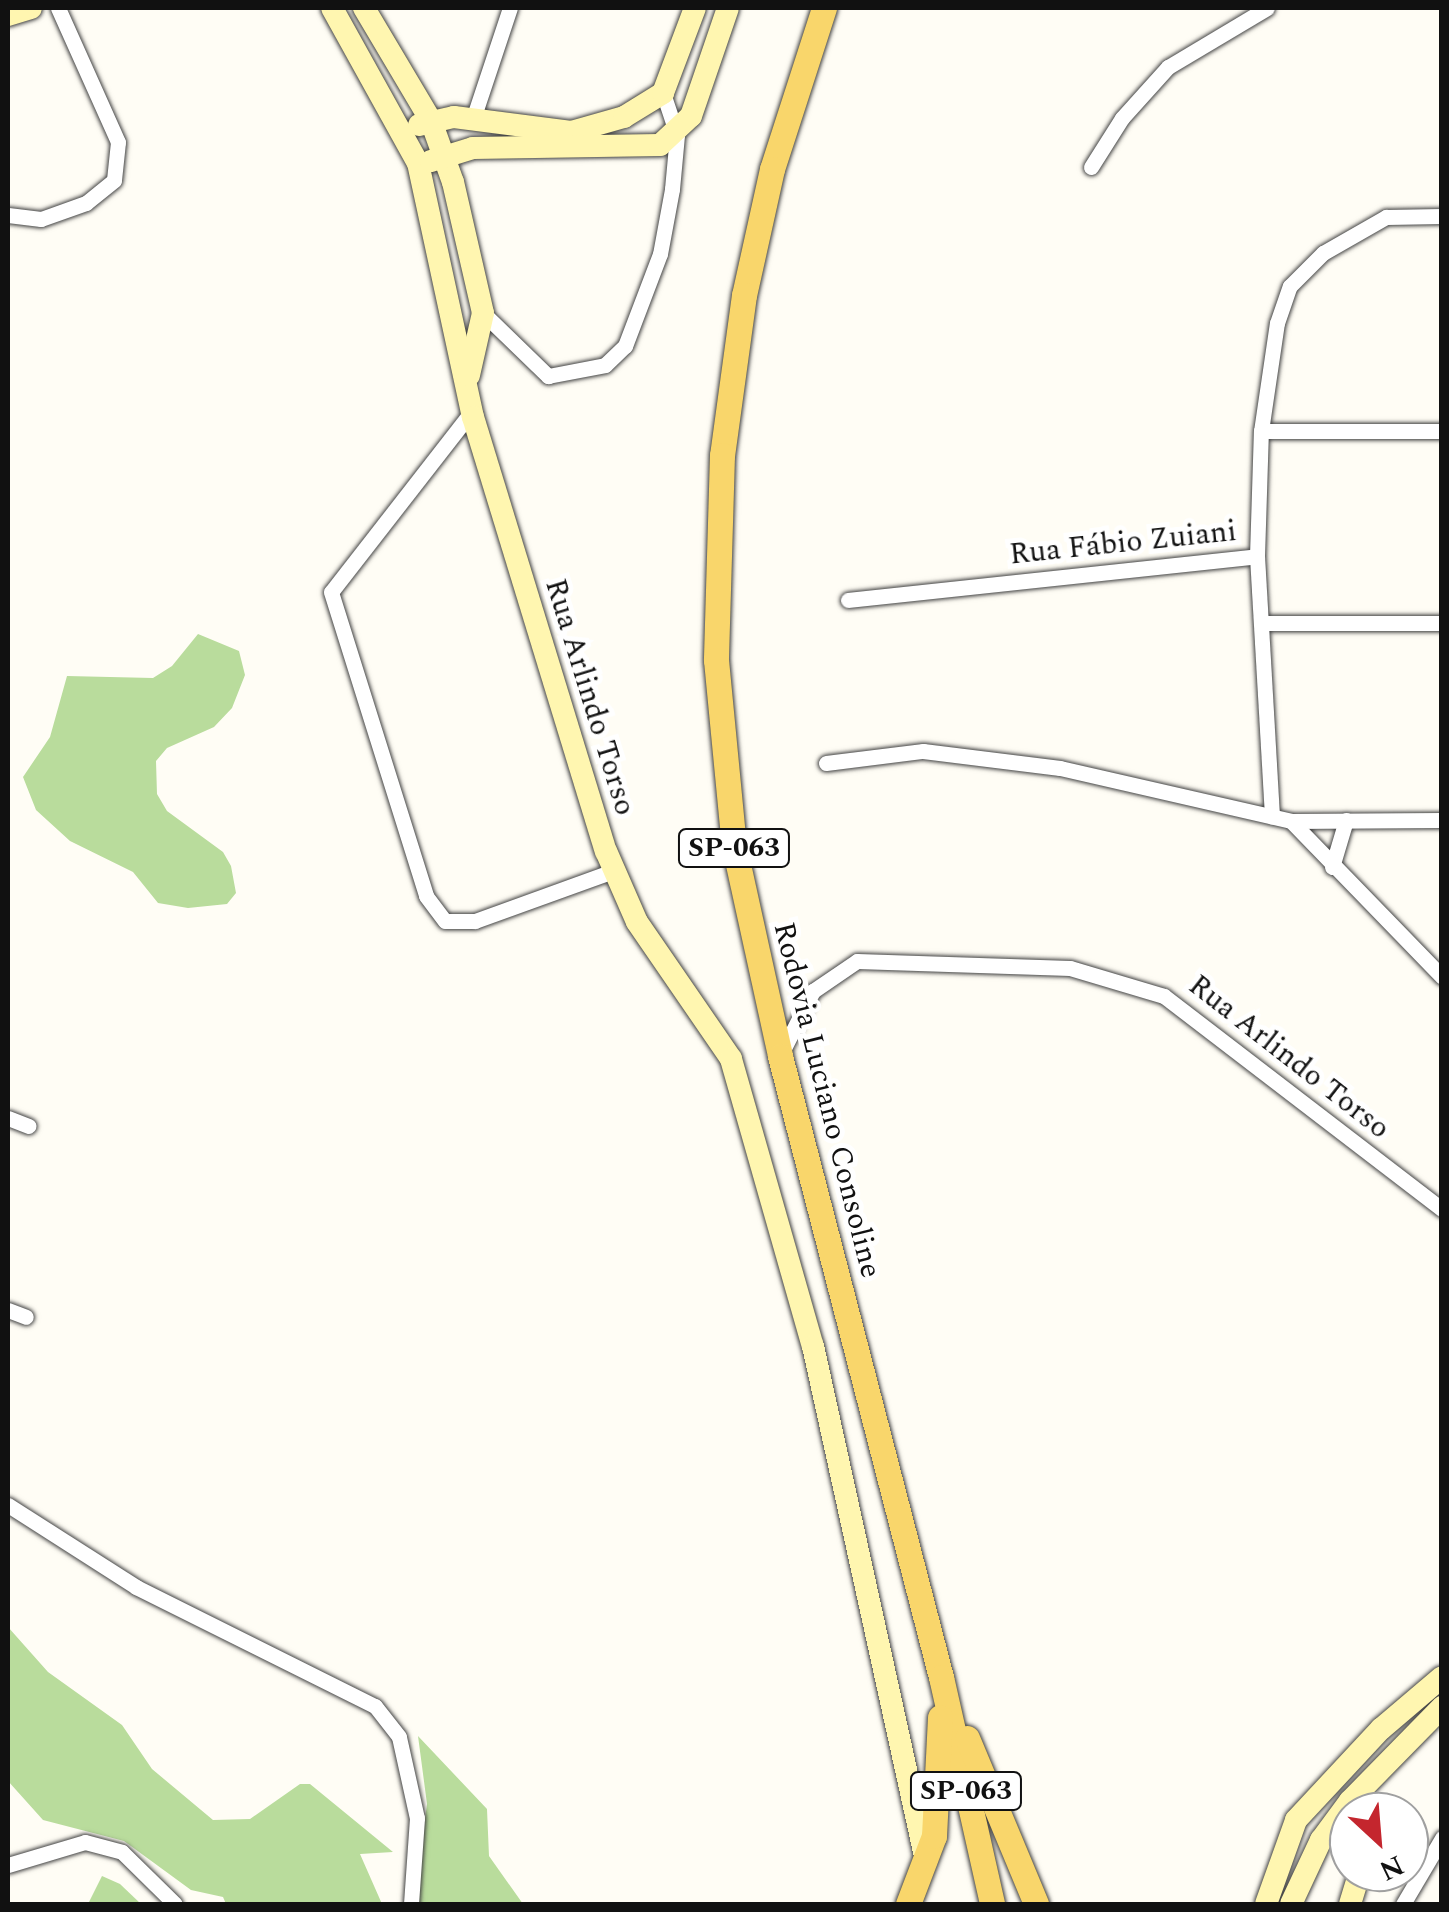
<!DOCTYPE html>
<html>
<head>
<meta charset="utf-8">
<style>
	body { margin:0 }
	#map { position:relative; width:1449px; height:1912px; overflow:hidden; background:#fffdf5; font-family:Spectral,serif }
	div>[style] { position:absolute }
	.forest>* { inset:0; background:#b9dc9c }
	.roads { filter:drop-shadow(0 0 2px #444) drop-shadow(0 0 2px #444) }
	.street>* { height:15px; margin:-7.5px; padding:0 7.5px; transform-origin:7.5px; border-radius:7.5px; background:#fff }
	.secondary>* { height:22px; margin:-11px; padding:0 11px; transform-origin:11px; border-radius:11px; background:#fff6b0 }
	.primary>* { height:25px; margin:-12.5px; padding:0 12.5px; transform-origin:12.5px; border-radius:12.5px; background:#f9d66b }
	span { translate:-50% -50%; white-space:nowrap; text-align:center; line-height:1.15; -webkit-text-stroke:10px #fff; paint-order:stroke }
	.shield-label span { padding:2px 8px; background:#fff; border:2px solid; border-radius:8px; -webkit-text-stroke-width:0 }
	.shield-label { font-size:28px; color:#111; font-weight:700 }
	.street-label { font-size:30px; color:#111 }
	.frame { position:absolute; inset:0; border:10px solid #111; pointer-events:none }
	.north { position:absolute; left:1329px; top:1792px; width:100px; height:100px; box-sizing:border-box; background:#fff; border:2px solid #a0a0a0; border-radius:50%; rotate:154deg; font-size:28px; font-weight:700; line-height:40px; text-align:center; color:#111 }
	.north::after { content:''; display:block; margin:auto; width:35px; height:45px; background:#c4262e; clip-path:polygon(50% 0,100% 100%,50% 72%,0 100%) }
</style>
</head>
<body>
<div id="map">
	<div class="forest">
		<i style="clip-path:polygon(198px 634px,239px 651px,245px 675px,232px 708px,214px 727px,167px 748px,156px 761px,157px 794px,167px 811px,223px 852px,231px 866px,236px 893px,227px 904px,188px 908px,158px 903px,133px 872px,70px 841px,36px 810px,23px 777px,50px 737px,67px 676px,153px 678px,172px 666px)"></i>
		<i style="clip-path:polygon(8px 1627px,48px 1672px,122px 1725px,152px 1769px,213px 1820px,250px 1819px,300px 1784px,310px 1784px,393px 1852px,360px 1854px,382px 1904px,226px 1904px,223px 1897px,191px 1890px,124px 1841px,43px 1820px,8px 1781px)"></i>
		<i style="clip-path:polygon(418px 1736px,487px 1809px,489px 1856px,523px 1904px,414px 1904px,427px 1804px)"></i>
		<i style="clip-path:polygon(102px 1876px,120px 1884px,141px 1904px,88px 1904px)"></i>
	</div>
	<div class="roads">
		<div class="street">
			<i style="left:473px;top:119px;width:117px;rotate:-71.6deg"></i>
			<i style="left:1091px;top:167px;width:58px;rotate:-57.7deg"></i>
			<i style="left:1122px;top:118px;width:69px;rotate:-48deg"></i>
			<i style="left:1168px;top:67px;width:115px;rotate:-30.8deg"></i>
			<i style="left:8px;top:215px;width:33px;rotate:7deg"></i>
			<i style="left:41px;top:219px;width:48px;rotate:-19.6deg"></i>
			<i style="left:86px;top:203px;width:36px;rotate:-39deg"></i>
			<i style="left:114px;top:180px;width:38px;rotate:-84deg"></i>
			<i style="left:118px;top:142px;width:147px;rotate:-114.1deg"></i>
			<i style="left:483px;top:313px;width:91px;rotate:44.1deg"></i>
			<i style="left:548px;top:376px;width:58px;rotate:-10.9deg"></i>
			<i style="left:605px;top:365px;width:28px;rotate:-44deg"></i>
			<i style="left:625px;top:346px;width:98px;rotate:-69.2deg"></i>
			<i style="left:660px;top:254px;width:66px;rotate:-79.5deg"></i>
			<i style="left:672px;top:189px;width:54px;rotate:-84.7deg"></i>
			<i style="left:677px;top:135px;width:44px;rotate:-108.4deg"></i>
			<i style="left:472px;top:411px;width:229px;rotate:127.9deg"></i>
			<i style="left:331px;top:592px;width:318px;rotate:72.6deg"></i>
			<i style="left:426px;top:896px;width:31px;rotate:53deg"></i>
			<i style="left:445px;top:921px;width:30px"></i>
			<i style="left:475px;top:921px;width:150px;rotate:-19.9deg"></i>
			<i style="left:1261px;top:431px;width:181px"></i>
			<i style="left:1257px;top:556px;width:261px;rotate:86.7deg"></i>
			<i style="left:848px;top:600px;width:411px;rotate:-6.1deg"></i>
			<i style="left:1257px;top:556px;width:125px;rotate:-88.2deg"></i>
			<i style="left:1261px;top:431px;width:109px;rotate:-81.6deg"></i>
			<i style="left:1277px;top:323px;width:39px;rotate:-71deg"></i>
			<i style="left:1290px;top:286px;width:47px;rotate:-45deg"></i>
			<i style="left:1323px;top:253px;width:73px;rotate:-29.7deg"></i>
			<i style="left:1386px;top:217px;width:56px;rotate:-1deg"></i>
			<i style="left:1262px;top:623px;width:180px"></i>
			<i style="left:826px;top:763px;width:98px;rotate:-7.1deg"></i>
			<i style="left:923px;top:751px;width:138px;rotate:7.1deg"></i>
			<i style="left:1060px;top:768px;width:237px;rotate:12.9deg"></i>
			<i style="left:1291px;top:821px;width:151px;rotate:-0.4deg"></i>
			<i style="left:1291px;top:821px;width:217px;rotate:45.9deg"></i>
			<i style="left:1332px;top:867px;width:49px;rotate:-73.4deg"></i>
			<i style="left:781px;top:1054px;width:71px;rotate:-63.1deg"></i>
			<i style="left:813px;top:991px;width:53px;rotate:-34.3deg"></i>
			<i style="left:857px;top:961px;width:213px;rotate:1.9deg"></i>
			<i style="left:1070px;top:968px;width:98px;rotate:16.6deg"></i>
			<i style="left:1164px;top:996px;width:350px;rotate:37.5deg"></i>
			<i style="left:8px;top:1118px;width:22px;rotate:21deg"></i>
			<i style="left:8px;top:1310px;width:19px;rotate:21deg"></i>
			<i style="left:8px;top:1505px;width:152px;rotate:32.6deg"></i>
			<i style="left:136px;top:1587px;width:267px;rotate:26.5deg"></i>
			<i style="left:375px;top:1706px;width:39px;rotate:52deg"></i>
			<i style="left:399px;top:1737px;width:83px;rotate:77.5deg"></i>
			<i style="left:417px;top:1818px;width:86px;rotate:94deg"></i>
			<i style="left:8px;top:1865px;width:80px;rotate:-16.6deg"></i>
			<i style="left:85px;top:1842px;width:38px;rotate:15deg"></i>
			<i style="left:122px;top:1852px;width:74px;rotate:44.5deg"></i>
			<i style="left:1403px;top:1904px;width:77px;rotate:-59.4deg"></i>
		</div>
		<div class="secondary">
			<i style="left:332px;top:8px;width:177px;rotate:61deg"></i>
			<i style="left:418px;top:163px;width:260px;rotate:77.8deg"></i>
			<i style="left:473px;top:417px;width:454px;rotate:73deg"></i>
			<i style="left:606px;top:851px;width:77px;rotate:66.4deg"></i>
			<i style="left:637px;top:922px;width:166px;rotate:55.5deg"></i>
			<i style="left:731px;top:1059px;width:298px;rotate:74.1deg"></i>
			<i style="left:813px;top:1346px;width:527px;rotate:77.62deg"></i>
			<i style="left:364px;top:8px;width:131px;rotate:59.3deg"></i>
			<i style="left:431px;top:121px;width:65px;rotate:70.2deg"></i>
			<i style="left:453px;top:182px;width:134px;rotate:77.1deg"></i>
			<i style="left:483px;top:313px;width:64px;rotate:102.7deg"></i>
			<i style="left:8px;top:15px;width:24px;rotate:-17deg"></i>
			<i style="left:419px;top:125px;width:36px;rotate:-13deg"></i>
			<i style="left:454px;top:117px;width:118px;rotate:7.3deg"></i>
			<i style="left:571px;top:132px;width:55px;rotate:-15.8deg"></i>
			<i style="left:624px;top:117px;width:46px;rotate:-31.6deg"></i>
			<i style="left:663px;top:93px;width:91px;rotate:-69.4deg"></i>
			<i style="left:431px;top:161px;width:44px;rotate:-17.2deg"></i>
			<i style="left:473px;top:148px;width:187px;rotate:-0.9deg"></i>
			<i style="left:660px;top:145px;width:42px;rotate:-43.1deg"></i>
			<i style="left:691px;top:116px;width:114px;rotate:-71.1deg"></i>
			<i style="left:1266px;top:1904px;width:89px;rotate:-70.3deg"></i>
			<i style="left:1296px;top:1820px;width:125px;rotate:-47deg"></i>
			<i style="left:1381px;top:1729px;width:80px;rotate:-40.4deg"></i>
			<i style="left:1291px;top:1904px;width:71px;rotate:-64.9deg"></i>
			<i style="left:1321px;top:1840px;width:49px;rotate:-53.4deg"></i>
			<i style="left:1350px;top:1801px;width:132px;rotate:-45.6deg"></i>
			<i style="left:1350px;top:1904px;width:34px;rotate:-73deg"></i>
		</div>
		<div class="primary">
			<i style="left:824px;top:8px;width:169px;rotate:107.9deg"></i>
			<i style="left:772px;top:169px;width:129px;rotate:102.5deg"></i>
			<i style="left:744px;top:295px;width:162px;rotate:97.8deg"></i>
			<i style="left:722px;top:455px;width:205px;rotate:91.7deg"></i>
			<i style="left:716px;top:660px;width:187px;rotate:84.5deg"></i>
			<i style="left:734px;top:846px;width:215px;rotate:77.6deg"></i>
			<i style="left:780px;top:1056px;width:642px;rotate:75.47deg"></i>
			<i style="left:941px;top:1677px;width:233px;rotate:77.3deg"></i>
			<i style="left:967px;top:1738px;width:180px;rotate:67.4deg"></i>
			<i style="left:908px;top:1904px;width:73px;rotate:-69.1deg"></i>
			<i style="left:934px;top:1836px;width:119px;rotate:-87.1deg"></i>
		</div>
	</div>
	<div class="shield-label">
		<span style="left:734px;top:848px">SP-063</span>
		<span style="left:966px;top:1791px">SP-063</span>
	</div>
	<div class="street-label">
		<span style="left:1123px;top:543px;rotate:-6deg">Rua Fábio Zuiani</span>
		<span style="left:590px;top:697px;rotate:73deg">Rua Arlindo Torso</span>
		<span style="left:1289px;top:1057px;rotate:38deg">Rua Arlindo Torso</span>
		<span style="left:827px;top:1100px;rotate:76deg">Rodovia Luciano Consoline</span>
	</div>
	<div class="frame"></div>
	<div class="north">N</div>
</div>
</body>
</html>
